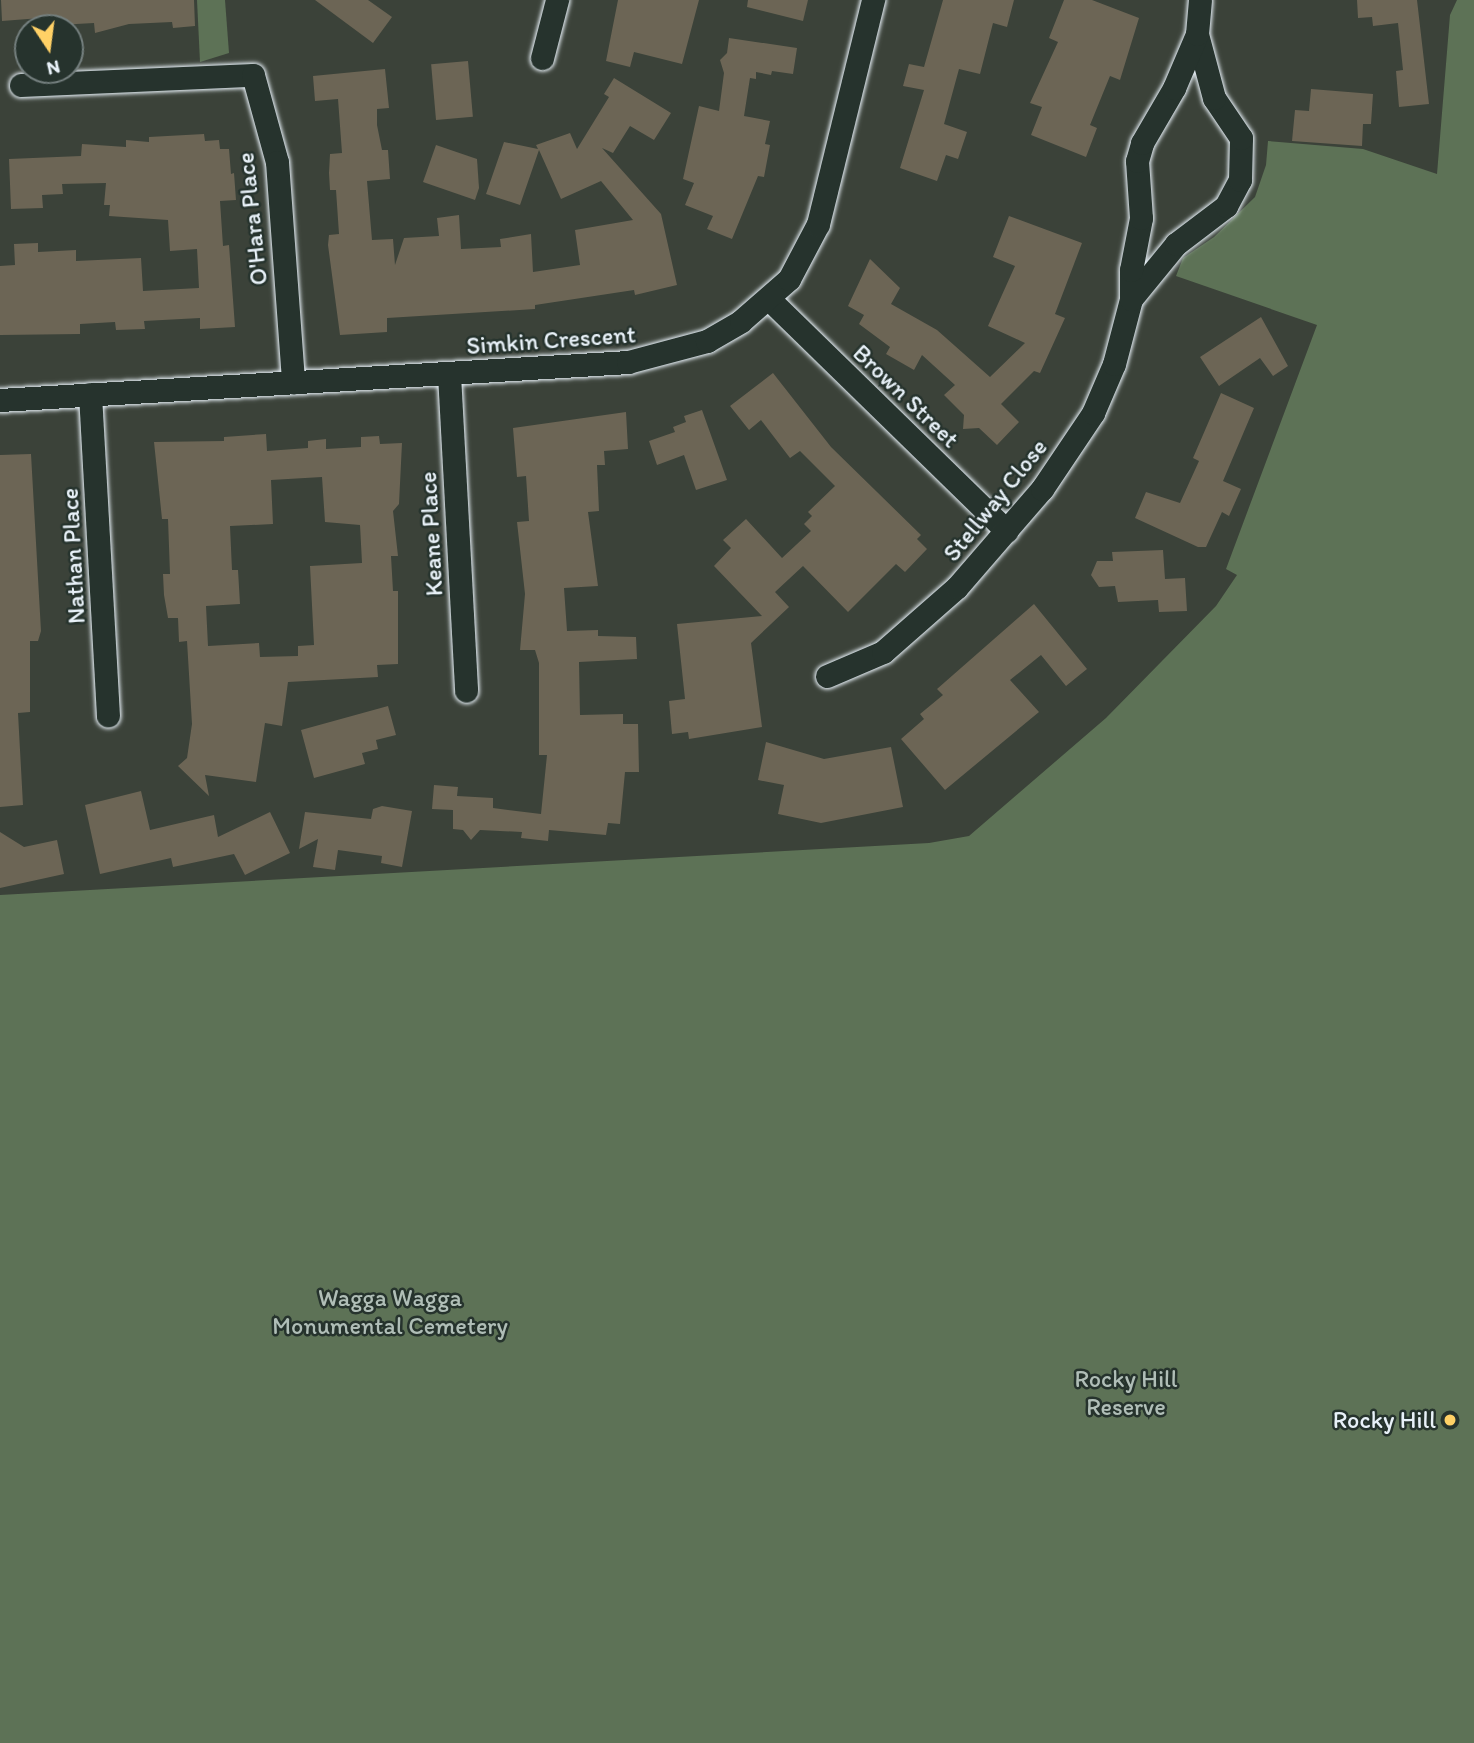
<!DOCTYPE html>
<html>
<head>
<meta charset="utf-8">
<style>
	body { margin:0 }
	#map { position:relative; width:1474px; height:1743px; overflow:hidden; background:#3b4239; font-family:Itim,sans-serif }
	div>[style] { position:absolute }
	.green>* { inset:0; background:#5d7256 }
	.building>* { inset:0; background:#6c6555; transform-origin:0 0 }
	.roads { filter:drop-shadow(0 0 2px #e8f1f8) drop-shadow(0 0 2px #e8f1f8) }
	.street>* { height:23px; margin:-11.5px; padding:0 11.5px; transform-origin:11.5px; border-radius:11.5px; background:#26332d }
	.dots>* { width:19px; height:19px; translate:-50% -50%; box-sizing:border-box; border:4px solid #26332d; border-radius:50% }
	span { translate:-50% -50%; white-space:nowrap; text-align:center; line-height:1.15; -webkit-text-stroke:5px #26332d; paint-order:stroke }
	.street-label { font-size:24px; color:#e8f1f8 }
	.park-label { font-size:24px; color:#b0beb7 }
	.poi-label { font-size:24px; color:#e8f1f8 }
	.right { translate:-100% -50%; text-align:right }
	.north { position:absolute; left:14px; top:14px; width:70px; height:70px; box-sizing:border-box; background:#26332d; border:2px solid #747f7e; border-radius:50%; rotate:167deg; font-size:19px; font-weight:700; line-height:28px; text-align:center; color:#e8f1f8 }
	.north::after { content:''; display:block; margin:auto; width:24px; height:32px; background:#ffd166; clip-path:polygon(50% 0,100% 100%,50% 72%,0 100%) }
</style>
</head>
<body>
<div id="map">
	<div class="green">
		<i style="clip-path:polygon(197px 0,225px 0,229px 53px,200px 62px)"></i>
		<i style="clip-path:polygon(1457px 0,1474px 0,1474px 1743px,0 1743px,0 895px,929px 843px,969px 836px,1106px 718px,1216px 606px,1237px 575px,1226px 569px,1317px 325px,1176px 276px,1183px 258px,1214px 237px,1255px 197px,1266px 165px,1268px 141px,1363px 149px,1437px 174px,1450px 15px)"></i>
	</div>
	<div class="building">
		<i style="clip-path:polygon(1px 0,194px 0,195px 26px,173px 28px,172px 22px,129px 24px,95px 33px,94px 23px,41px 26px,41px 18px,2px 21px)"></i>
		<i style="clip-path:polygon(315px 0,368px 0,392px 17px,373px 43px)"></i>
		<i style="clip-path:polygon(618px 0,699px 0,682px 64px,634px 52px,630px 67px,606px 61px)"></i>
		<i style="clip-path:polygon(748px 0,808px 0,803px 21px,747px 7px)"></i>
		<i style="clip-path:polygon(943px 0,1014px 0,1007px 27px,993px 23px,980px 74px,959px 69px,944px 124px,967px 132px,958px 159px,946px 155px,937px 181px,900px 168px,924px 90px,903px 86px,909px 64px,924px 67px)"></i>
		<i style="clip-path:polygon(1064px 0,1092px 0,1139px 18px,1120px 80px,1110px 76px,1090px 125px,1097px 128px,1086px 157px,1031px 135px,1042px 107px,1030px 103px,1058px 42px,1049px 38px)"></i>
		<i style="clip-path:polygon(1357px 0,1417px 0,1429px 104px,1399px 107px,1396px 71px,1403px 70px,1398px 23px,1373px 26px,1372px 17px,1358px 18px)"></i>
		<i style="clip-path:polygon(729px 38px,797px 48px,793px 74px,772px 71px,771px 75px,756px 72px,756px 79px,750px 78px,744px 116px,770px 121px,765px 144px,770px 145px,764px 177px,758px 176px,732px 239px,707px 229px,713px 216px,685px 205px,694px 183px,683px 179px,699px 106px,719px 111px,724px 73px,720px 60px,727px 53px)"></i>
		<i style="left:468px;top:61px;width:56px;height:37px;rotate:85deg"></i>
		<i style="clip-path:polygon(385px 69px,389px 108px,377px 109px,377px 125px,382px 150px,388px 150px,390px 179px,367px 181px,372px 240px,393px 239px,395px 265px,404px 238px,439px 236px,437px 218px,459px 215px,461px 249px,501px 247px,500px 239px,531px 234px,533px 272px,580px 265px,575px 230px,633px 220px,601px 181px,561px 199px,539px 150px,520px 205px,486px 194px,504px 142px,538px 149px,536px 145px,570px 133px,577px 149px,609px 97px,604px 94px,614px 78px,671px 113px,654px 140px,630px 126px,613px 153px,602px 148px,661px 214px,677px 285px,635px 295px,634px 290px,535px 305px,535px 309px,387px 318px,387px 332px,340px 335px,328px 245px,329px 235px,339px 234px,336px 190px,330px 190px,329px 173px,330px 154px,342px 153px,338px 99px,315px 101px,313px 76px)"></i>
		<i style="clip-path:polygon(1311px 89px,1373px 94px,1371px 124px,1363px 124px,1362px 146px,1292px 141px,1295px 110px,1309px 111px)"></i>
		<i style="clip-path:polygon(204px 134px,205px 141px,219px 140px,220px 149px,229px 149px,231px 174px,234px 173px,236px 200px,220px 201px,223px 246px,229px 245px,235px 327px,200px 329px,200px 318px,144px 321px,145px 329px,116px 330px,115px 322px,80px 324px,80px 334px,0 335px,0 266px,15px 265px,14px 244px,38px 243px,38px 252px,76px 250px,76px 261px,141px 258px,143px 291px,199px 288px,197px 249px,170px 251px,168px 220px,109px 216px,110px 205px,104px 205px,106px 183px,62px 184px,63px 194px,42px 195px,43px 208px,11px 209px,9px 159px,81px 156px,82px 144px,126px 147px,126px 140px,149px 142px,149px 137px)"></i>
		<i style="clip-path:polygon(436px 145px,477px 159px,479px 188px,475px 200px,423px 182px)"></i>
		<i style="clip-path:polygon(1009px 216px,1082px 243px,1055px 314px,1065px 318px,1040px 373px,1034px 371px,1001px 404px,1019px 422px,997px 445px,979px 428px,963px 429px,964px 415px,944px 395px,955px 385px,922px 355px,914px 370px,886px 354px,890px 347px,859px 324px,864px 315px,848px 306px,870px 259px,900px 288px,891px 304px,937px 330px,990px 377px,1025px 343px,988px 326px,1015px 266px,993px 257px)"></i>
		<i style="clip-path:polygon(1261px 317px,1288px 366px,1273px 376px,1260px 358px,1219px 386px,1200px 357px)"></i>
		<i style="clip-path:polygon(773px 373px,831px 447px,921px 535px,917px 539px,927px 549px,905px 572px,896px 564px,848px 612px,803px 566px,775px 592px,789px 607px,751px 643px,762px 727px,689px 739px,688px 732px,672px 734px,669px 701px,685px 699px,677px 624px,762px 616px,714px 566px,731px 548px,723px 540px,746px 519px,782px 558px,811px 531px,804px 524px,812px 516px,808px 512px,835px 486px,800px 451px,790px 458px,761px 420px,749px 430px,730px 406px)"></i>
		<i style="clip-path:polygon(1221px 393px,1254px 408px,1223px 481px,1241px 489px,1229px 516px,1222px 512px,1206px 547px,1198px 547px,1135px 518px,1146px 492px,1180px 503px,1199px 461px,1193px 458px)"></i>
		<i style="clip-path:polygon(702px 410px,727px 480px,696px 490px,684px 455px,657px 465px,649px 441px,675px 432px,673px 427px,686px 422px,684px 416px)"></i>
		<i style="clip-path:polygon(626px 412px,628px 449px,604px 451px,605px 465px,597px 465px,599px 511px,588px 512px,598px 586px,564px 588px,567px 631px,598px 630px,598px 636px,636px 637px,637px 659px,579px 662px,580px 715px,623px 714px,623px 724px,638px 724px,639px 772px,625px 772px,620px 824px,608px 823px,606px 835px,549px 830px,548px 841px,521px 838px,522px 832px,480px 830px,471px 840px,463px 830px,453px 829px,453px 810px,432px 809px,434px 785px,458px 787px,457px 796px,493px 798px,493px 808px,541px 814px,547px 755px,539px 755px,539px 663px,535px 650px,520px 650px,525px 594px,517px 522px,529px 521px,526px 476px,517px 477px,513px 428px)"></i>
		<i style="clip-path:polygon(evenodd,266px 434px,267px 451px,308px 448px,308px 441px,326px 439px,326px 449px,361px 447px,361px 437px,379px 436px,380px 444px,402px 443px,399px 504px,393px 511px,398px 556px,391px 556px,393px 591px,398px 591px,398px 664px,377px 665px,378px 677px,288px 682px,282px 726px,265px 723px,256px 782px,205px 775px,209px 796px,178px 766px,187px 758px,192px 724px,187px 641px,179px 642px,178px 618px,168px 618px,164px 595px,163px 574px,170px 574px,168px 519px,162px 519px,154px 442px,224px 441px,224px 437px,266px 434px,322px 477px,325px 522px,360px 525px,362px 563px,310px 566px,314px 645px,298px 646px,298px 656px,260px 657px,259px 643px,208px 646px,206px 606px,240px 604px,238px 570px,232px 570px,230px 526px,273px 524px,271px 480px,322px 477px)"></i>
		<i style="clip-path:polygon(31px 454px,41px 631px,38px 641px,30px 641px,30px 712px,18px 713px,23px 805px,0 807px,0 455px)"></i>
		<i style="clip-path:polygon(1163px 550px,1165px 579px,1185px 578px,1187px 611px,1159px 612px,1158px 600px,1118px 602px,1115px 586px,1099px 587px,1091px 575px,1097px 561px,1113px 561px,1112px 552px)"></i>
		<i style="clip-path:polygon(1034px 604px,1087px 669px,1066px 686px,1041px 655px,1010px 680px,1039px 712px,945px 790px,901px 739px,924px 719px,920px 714px,943px 695px,937px 689px)"></i>
		<i style="clip-path:polygon(388px 706px,396px 735px,376px 740px,378px 749px,362px 753px,365px 764px,314px 778px,301px 730px)"></i>
		<i style="clip-path:polygon(766px 742px,824px 759px,891px 747px,903px 807px,821px 823px,778px 814px,784px 785px,758px 780px)"></i>
		<i style="clip-path:polygon(141px 791px,150px 830px,214px 815px,218px 837px,270px 812px,290px 853px,245px 875px,234px 854px,173px 867px,171px 858px,100px 874px,85px 805px)"></i>
		<i style="clip-path:polygon(382px 806px,412px 811px,402px 867px,381px 863px,382px 856px,338px 850px,335px 870px,313px 867px,318px 839px,299px 849px,305px 812px,371px 819px,373px 809px)"></i>
		<i style="clip-path:polygon(0 832px,24px 847px,57px 840px,64px 874px,0 888px)"></i>
	</div>
	<div class="roads">
		<div class="street">
			<i style="left:542px;top:58px;width:60px;rotate:-75.5deg"></i>
			<i style="left:21px;top:85px;width:232px;rotate:-2.5deg"></i>
			<i style="left:253px;top:75px;width:90px;rotate:74.6deg"></i>
			<i style="left:277px;top:162px;width:221px;rotate:85.8deg"></i>
			<i style="left:769px;top:299px;width:332px;rotate:44.3deg"></i>
			<i style="left:1131px;top:299px;width:71px;rotate:-50.7deg"></i>
			<i style="left:1176px;top:244px;width:63px;rotate:-37.2deg"></i>
			<i style="left:1226px;top:206px;width:30px;rotate:-62deg"></i>
			<i style="left:1240px;top:180px;width:42px;rotate:-88.6deg"></i>
			<i style="left:1241px;top:138px;width:48px;rotate:-124deg"></i>
			<i style="left:1214px;top:98px;width:66px;rotate:-104.9deg"></i>
			<i style="left:449px;top:374px;width:317px;rotate:86.9deg"></i>
			<i style="left:90px;top:394px;width:322px;rotate:86.8deg"></i>
			<i style="left:0;top:400px;width:629px;rotate:-3.46deg"></i>
			<i style="left:628px;top:362px;width:82px;rotate:-14.9deg"></i>
			<i style="left:707px;top:341px;width:39px;rotate:-30deg"></i>
			<i style="left:741px;top:321px;width:64px;rotate:-41.2deg"></i>
			<i style="left:789px;top:279px;width:62px;rotate:-62.2deg"></i>
			<i style="left:818px;top:224px;width:231px;rotate:-76.2deg"></i>
			<i style="left:827px;top:676px;width:61px;rotate:-23.2deg"></i>
			<i style="left:883px;top:652px;width:98px;rotate:-41.3deg"></i>
			<i style="left:957px;top:587px;width:130px;rotate:-49.1deg"></i>
			<i style="left:1042px;top:489px;width:92px;rotate:-56.1deg"></i>
			<i style="left:1093px;top:413px;width:53px;rotate:-66.8deg"></i>
			<i style="left:1114px;top:364px;width:67px;rotate:-75.3deg"></i>
			<i style="left:1131px;top:299px;width:29px;rotate:-90deg"></i>
			<i style="left:1131px;top:270px;width:53px;rotate:-79.1deg"></i>
			<i style="left:1141px;top:218px;width:57px;rotate:-94deg"></i>
			<i style="left:1137px;top:161px;width:19px;rotate:-74deg"></i>
			<i style="left:1142px;top:143px;width:64px;rotate:-59.8deg"></i>
			<i style="left:1174px;top:88px;width:59px;rotate:-66.9deg"></i>
			<i style="left:1197px;top:34px;width:34px;rotate:-85deg"></i>
		</div>
	</div>
	<div class="dots">
		<i style="left:1450px;top:1420px;background:#ffd166"></i>
	</div>
	<div class="street-label">
		<span style="left:252px;top:219px;rotate:-96deg">O'Hara Place</span>
		<span style="left:551px;top:340px;rotate:-4deg">Simkin Crescent</span>
		<span style="left:906px;top:396px;rotate:44deg">Brown Street</span>
		<span style="left:995px;top:500px;rotate:-51deg">Stellway Close</span>
		<span style="left:431px;top:534px;rotate:-93deg">Keane Place</span>
		<span style="left:73px;top:556px;rotate:-93deg">Nathan Place</span>
	</div>
	<div class="park-label">
		<span style="left:390px;top:1312px">Wagga Wagga<br>Monumental Cemetery</span>
		<span style="left:1126px;top:1393px">Rocky Hill<br>Reserve</span>
	</div>
	<div class="poi-label">
		<span class="right" style="left:1436px;top:1420px">Rocky Hill</span>
	</div>
	<div class="north">N</div>
</div>
</body>
</html>
